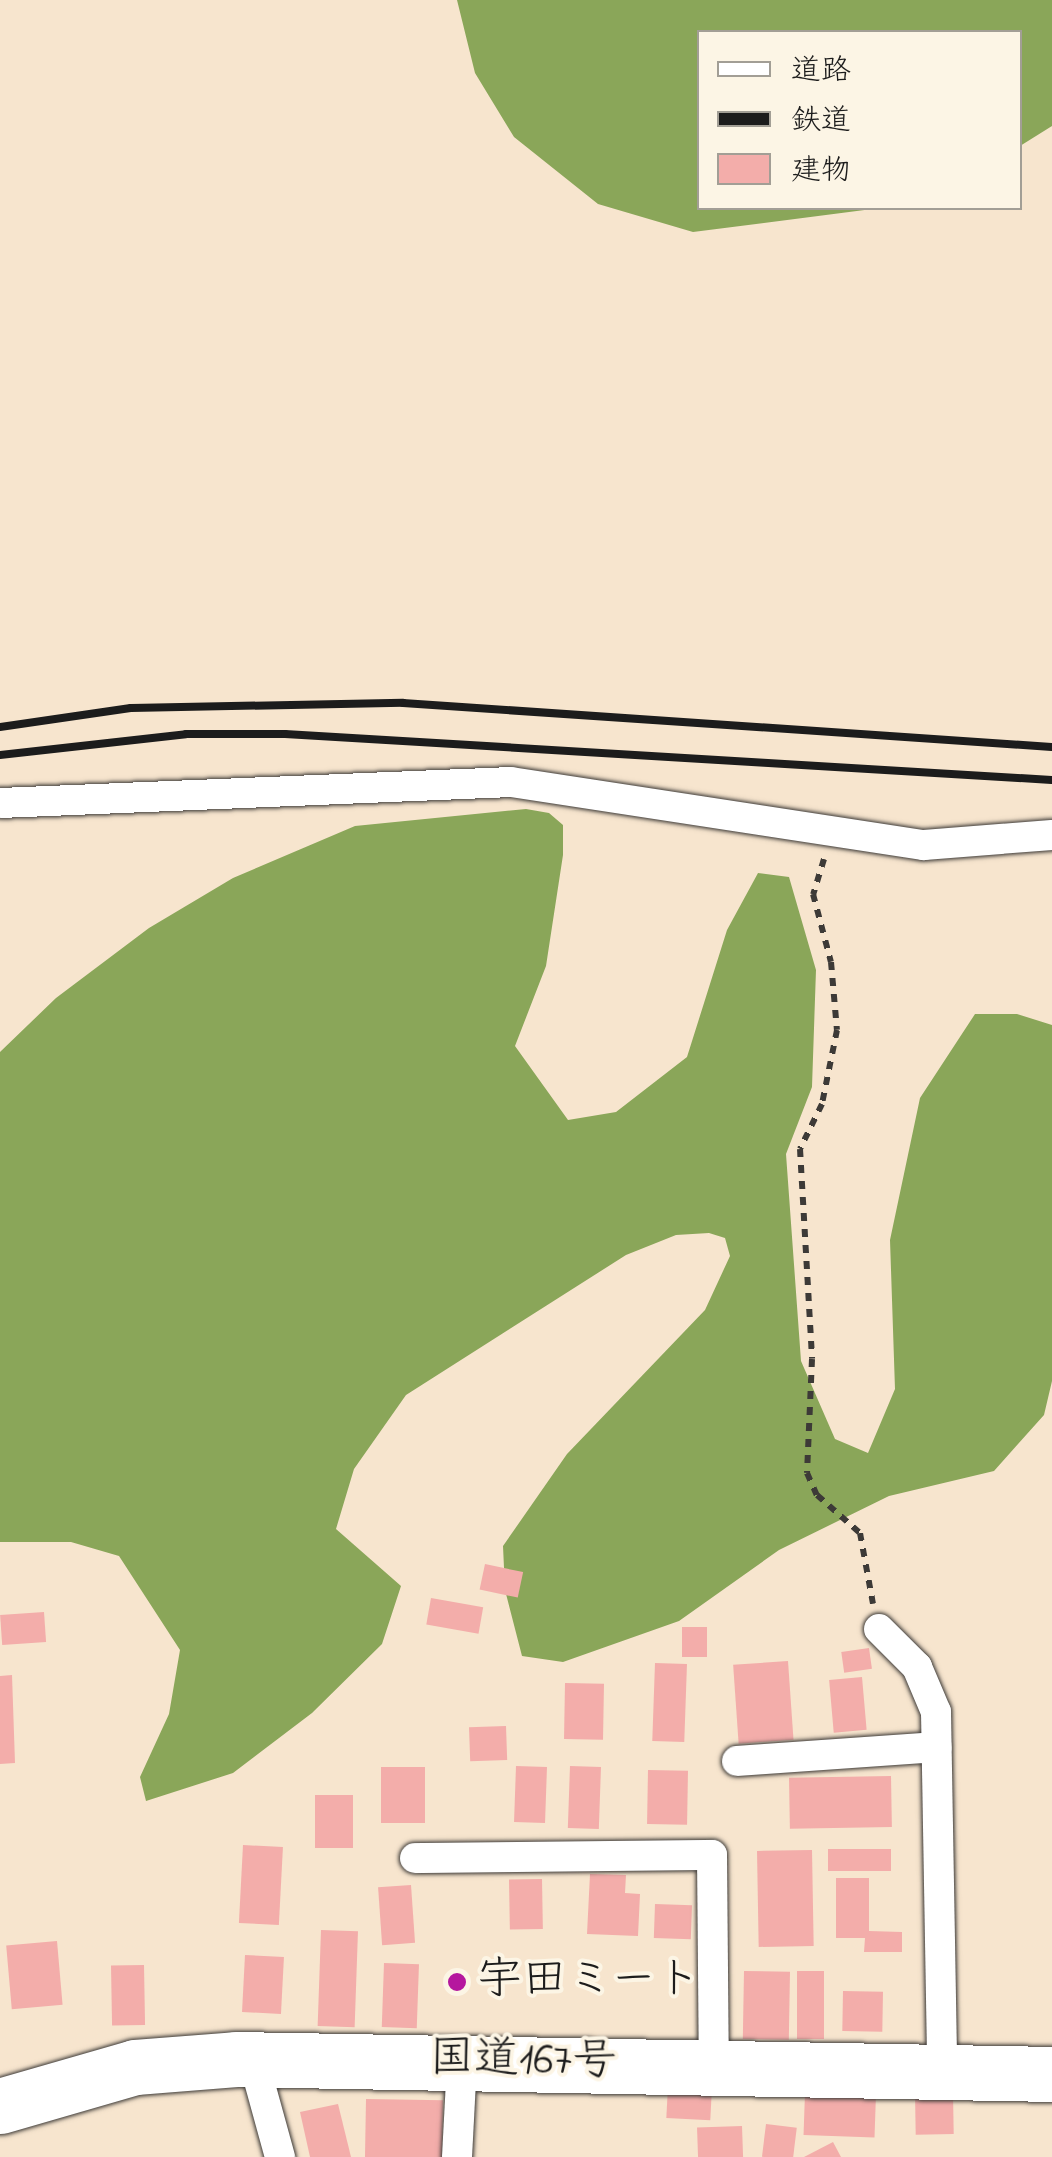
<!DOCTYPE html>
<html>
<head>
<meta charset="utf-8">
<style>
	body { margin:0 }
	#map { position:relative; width:1052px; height:2157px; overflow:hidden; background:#f7e5ce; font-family:"Indie Flower","Klee One",sans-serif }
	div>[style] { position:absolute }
	.forest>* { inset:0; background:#8aa659 }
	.building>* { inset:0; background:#f3adaa; transform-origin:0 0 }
	.path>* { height:6px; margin-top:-3px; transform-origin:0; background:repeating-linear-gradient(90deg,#3d3a37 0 8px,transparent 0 16px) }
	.roads { filter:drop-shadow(0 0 2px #3d3a37) drop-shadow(0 0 2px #3d3a37) }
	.street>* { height:30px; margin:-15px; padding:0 15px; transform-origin:15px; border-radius:15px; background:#fff }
	.highway>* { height:55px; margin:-27.5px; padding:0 27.5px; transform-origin:27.5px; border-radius:27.5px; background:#fff }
	.rail>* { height:8px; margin:-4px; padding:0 4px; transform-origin:4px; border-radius:4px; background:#1c1c1c }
	.dots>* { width:28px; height:28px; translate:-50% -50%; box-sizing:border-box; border:5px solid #fcf5e5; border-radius:50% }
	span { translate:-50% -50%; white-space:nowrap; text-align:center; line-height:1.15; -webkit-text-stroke:8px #fcf5e5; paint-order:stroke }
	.poi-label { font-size:45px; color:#1c1c1c }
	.left { translate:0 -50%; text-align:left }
	.street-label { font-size:45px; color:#1c1c1c }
	.legend { position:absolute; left:697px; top:30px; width:325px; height:180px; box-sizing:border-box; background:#fcf5e5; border:2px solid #a29e95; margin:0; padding:12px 18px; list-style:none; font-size:30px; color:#1c1c1c }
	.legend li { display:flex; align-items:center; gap:20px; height:50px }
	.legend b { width:50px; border:2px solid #a29e95 }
</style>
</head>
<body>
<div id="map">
	<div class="forest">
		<i style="clip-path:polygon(457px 0,1052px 0,1052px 126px,1020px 146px,1020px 32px,700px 32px,700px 208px,880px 208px,693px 232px,598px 204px,514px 137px,475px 73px)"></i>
		<i style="clip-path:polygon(526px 809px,549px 813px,563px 825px,563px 855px,546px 966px,515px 1046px,568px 1120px,616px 1112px,687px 1057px,727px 930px,758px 873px,789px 877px,816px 970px,812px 1087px,786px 1154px,801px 1361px,835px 1439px,868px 1453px,895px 1389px,890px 1240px,920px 1098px,975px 1014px,1017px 1014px,1052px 1025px,1052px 1381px,1044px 1415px,994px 1471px,889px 1496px,779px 1550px,679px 1621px,563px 1662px,522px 1656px,505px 1590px,503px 1546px,567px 1454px,705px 1310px,730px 1256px,725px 1238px,709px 1233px,676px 1235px,626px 1255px,406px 1395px,354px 1469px,336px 1529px,401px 1586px,382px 1644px,312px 1713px,233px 1773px,146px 1801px,140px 1777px,169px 1714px,180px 1650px,119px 1556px,71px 1542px,0 1542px,0 1052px,56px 998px,149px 928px,233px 878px,355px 826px)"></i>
	</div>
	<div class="building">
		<i style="left:485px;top:1564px;width:39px;height:26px;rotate:12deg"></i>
		<i style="left:431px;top:1598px;width:53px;height:27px;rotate:10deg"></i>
		<i style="left:44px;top:1612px;width:30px;height:44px;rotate:86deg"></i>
		<i style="left:682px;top:1627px;width:25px;height:30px"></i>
		<i style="left:869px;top:1648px;width:21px;height:28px;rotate:82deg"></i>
		<i style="left:788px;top:1661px;width:79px;height:55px;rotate:86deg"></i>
		<i style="left:655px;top:1663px;width:32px;height:78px;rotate:2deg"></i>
		<i style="clip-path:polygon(12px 1675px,15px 1763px,0 1764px,0 1676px)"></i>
		<i style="left:862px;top:1677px;width:53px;height:33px;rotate:85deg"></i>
		<i style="left:565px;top:1683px;width:39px;height:56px;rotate:1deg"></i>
		<i style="left:506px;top:1726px;width:34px;height:37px;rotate:88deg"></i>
		<i style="left:516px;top:1766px;width:31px;height:56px;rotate:2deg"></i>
		<i style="left:570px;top:1766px;width:31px;height:62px;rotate:2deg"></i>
		<i style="left:381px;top:1767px;width:44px;height:56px"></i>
		<i style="left:648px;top:1770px;width:40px;height:54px;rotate:1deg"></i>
		<i style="left:891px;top:1776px;width:51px;height:102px;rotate:89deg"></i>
		<i style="left:315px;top:1795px;width:38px;height:53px"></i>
		<i style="left:243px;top:1845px;width:40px;height:78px;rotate:3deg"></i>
		<i style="left:828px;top:1849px;width:63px;height:22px"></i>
		<i style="left:812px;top:1850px;width:96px;height:55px;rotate:89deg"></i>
		<i style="clip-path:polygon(590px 1874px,626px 1875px,625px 1893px,640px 1894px,638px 1936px,587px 1934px)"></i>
		<i style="clip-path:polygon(836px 1878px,869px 1878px,869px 1931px,902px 1932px,902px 1952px,864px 1952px,865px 1938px,836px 1938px)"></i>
		<i style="left:542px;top:1879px;width:50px;height:33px;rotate:89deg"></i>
		<i style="left:411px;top:1885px;width:58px;height:33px;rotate:86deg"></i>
		<i style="left:655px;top:1904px;width:37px;height:34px;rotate:2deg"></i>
		<i style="left:321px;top:1930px;width:37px;height:96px;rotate:2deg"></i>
		<i style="left:57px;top:1941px;width:64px;height:51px;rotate:85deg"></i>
		<i style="left:245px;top:1955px;width:39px;height:57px;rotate:3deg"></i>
		<i style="left:384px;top:1963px;width:35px;height:64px;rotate:2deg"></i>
		<i style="left:144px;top:1965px;width:60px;height:33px;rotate:89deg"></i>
		<i style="left:744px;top:1971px;width:46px;height:68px;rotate:1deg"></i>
		<i style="left:797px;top:1971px;width:27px;height:68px"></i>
		<i style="left:843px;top:1991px;width:40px;height:40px;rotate:1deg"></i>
		<i style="left:668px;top:2086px;width:44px;height:32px;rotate:3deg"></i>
		<i style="left:805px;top:2093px;width:71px;height:42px;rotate:2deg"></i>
		<i style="left:953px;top:2093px;width:41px;height:38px;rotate:89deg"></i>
		<i style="left:366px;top:2099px;width:77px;height:58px;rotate:1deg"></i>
		<i style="clip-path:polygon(338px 2104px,351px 2157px,310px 2157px,300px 2112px)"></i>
		<i style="left:766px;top:2124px;width:31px;height:33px;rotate:7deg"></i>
		<i style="left:742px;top:2126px;width:31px;height:45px;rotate:88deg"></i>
		<i style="clip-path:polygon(833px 2142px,841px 2157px,804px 2157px)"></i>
	</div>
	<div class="path">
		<i style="left:824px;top:859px;width:37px;rotate:107deg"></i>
		<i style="left:813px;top:894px;width:70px;rotate:75.2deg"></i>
		<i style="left:831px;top:962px;width:68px;rotate:85deg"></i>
		<i style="left:837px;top:1030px;width:76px;rotate:101.5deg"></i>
		<i style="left:822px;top:1104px;width:50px;rotate:116.1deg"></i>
		<i style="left:800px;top:1149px;width:210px;rotate:86.7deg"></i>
		<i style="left:812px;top:1359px;width:114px;rotate:92.5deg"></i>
		<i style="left:807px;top:1473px;width:24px;rotate:66deg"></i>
		<i style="left:817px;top:1495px;width:57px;rotate:41.5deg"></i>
		<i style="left:860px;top:1533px;width:72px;rotate:79.6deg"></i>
	</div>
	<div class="roads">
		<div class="street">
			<i style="left:0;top:803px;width:511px;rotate:-2.35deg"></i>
			<i style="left:511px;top:782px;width:418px;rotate:8.7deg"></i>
			<i style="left:924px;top:845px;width:128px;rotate:-4.5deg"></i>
			<i style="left:879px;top:1629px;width:54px;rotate:45deg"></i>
			<i style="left:917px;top:1667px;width:49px;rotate:67.1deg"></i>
			<i style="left:936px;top:1712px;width:359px;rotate:89deg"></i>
			<i style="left:737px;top:1761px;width:200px;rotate:-4deg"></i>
			<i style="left:415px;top:1858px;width:297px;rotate:-0.6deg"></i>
			<i style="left:712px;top:1855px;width:209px;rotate:89.5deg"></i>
			<i style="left:253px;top:2059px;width:102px;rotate:74.6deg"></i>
			<i style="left:457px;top:2157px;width:95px;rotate:-87deg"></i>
		</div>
		<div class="highway">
			<i style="left:0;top:2106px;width:141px;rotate:-16.1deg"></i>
			<i style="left:135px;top:2067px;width:101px;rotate:-4.5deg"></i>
			<i style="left:236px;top:2059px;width:816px;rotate:1.05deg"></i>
		</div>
	</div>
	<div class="rail">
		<i style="left:0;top:727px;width:132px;rotate:-8.3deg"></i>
		<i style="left:131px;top:708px;width:272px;rotate:-1.1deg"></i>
		<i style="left:403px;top:703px;width:650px;rotate:3.88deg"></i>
		<i style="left:0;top:755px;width:187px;rotate:-6.4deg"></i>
		<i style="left:186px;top:734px;width:99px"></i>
		<i style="left:285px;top:734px;width:768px;rotate:3.43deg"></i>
	</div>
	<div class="dots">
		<i style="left:457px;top:1982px;background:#b5179e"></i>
	</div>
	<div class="poi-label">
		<span class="left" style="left:477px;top:1982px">宇田ミート</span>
	</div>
	<div class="street-label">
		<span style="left:523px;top:2062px;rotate:1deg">国道167号</span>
	</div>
	<ul class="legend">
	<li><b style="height:12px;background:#fff"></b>道路</li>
	<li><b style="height:12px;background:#1c1c1c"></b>鉄道</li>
	<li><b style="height:28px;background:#f3adaa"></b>建物</li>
	</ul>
</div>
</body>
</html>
